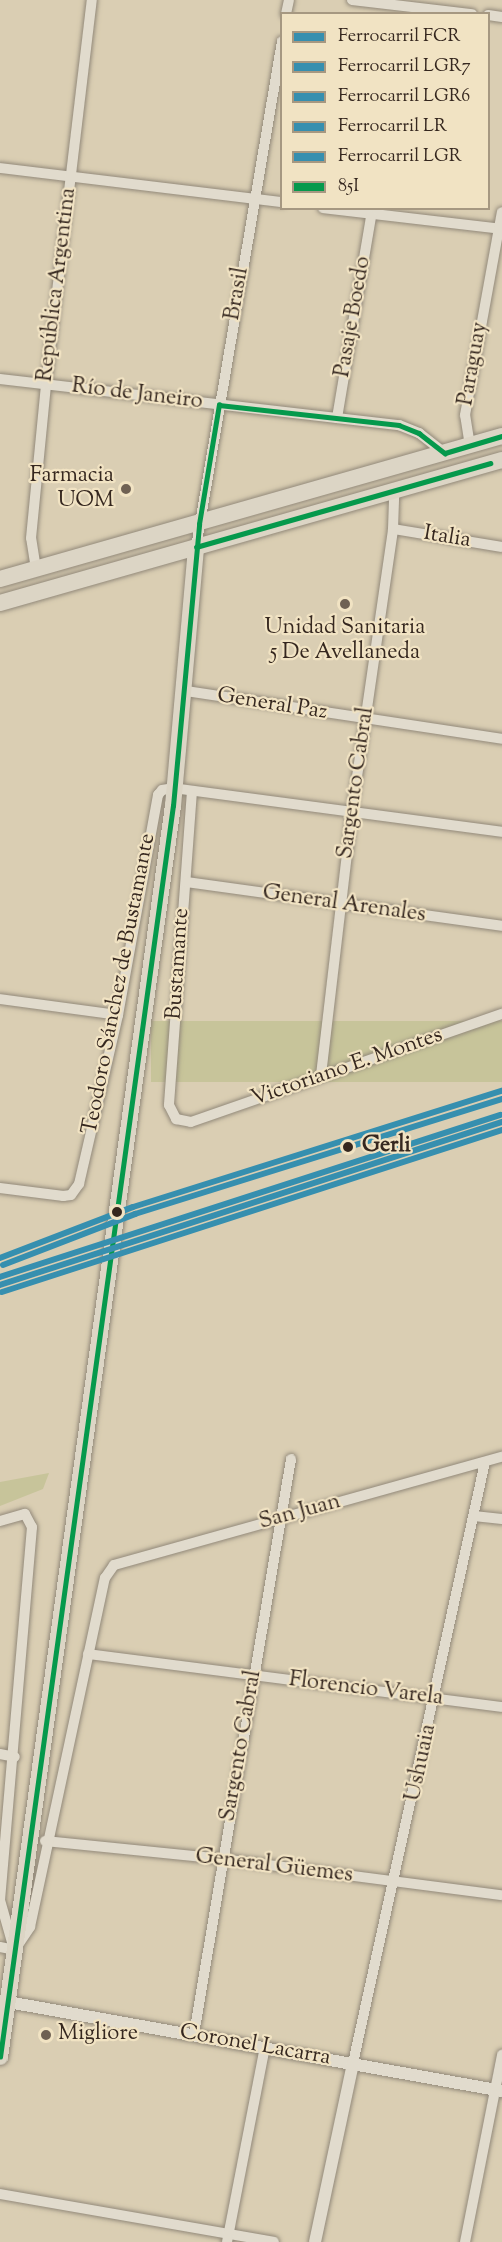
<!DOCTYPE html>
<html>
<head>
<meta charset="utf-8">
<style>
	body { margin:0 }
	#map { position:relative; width:502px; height:2242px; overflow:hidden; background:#daceb3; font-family:"Sorts Mill Goudy",serif }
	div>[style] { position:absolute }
	.green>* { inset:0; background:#c7c49a; transform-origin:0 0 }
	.roads { filter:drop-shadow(0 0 2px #92897a) drop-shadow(0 0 2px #92897a) }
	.minor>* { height:10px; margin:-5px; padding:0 5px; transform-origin:5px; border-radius:5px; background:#e1dbcd }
	.tertiary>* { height:12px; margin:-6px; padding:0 6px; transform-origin:6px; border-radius:6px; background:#e1dbcd }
	.primary>* { height:16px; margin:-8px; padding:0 8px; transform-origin:8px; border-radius:8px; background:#dcd5c5 }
	.bus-1>* { height:4.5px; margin:-2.25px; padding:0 2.25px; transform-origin:2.25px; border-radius:2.25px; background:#05994c }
	.rail-1>* { height:6px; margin:-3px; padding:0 3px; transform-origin:3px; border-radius:3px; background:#368faf }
	.rail-2>* { height:6px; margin:-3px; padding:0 3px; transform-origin:3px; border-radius:3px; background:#368faf }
	.rail-3>* { height:6px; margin:-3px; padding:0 3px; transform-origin:3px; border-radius:3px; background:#368faf }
	.rail-4>* { height:6px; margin:-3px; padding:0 3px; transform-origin:3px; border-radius:3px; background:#368faf }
	.rail-5>* { height:6px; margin:-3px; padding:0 3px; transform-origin:3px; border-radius:3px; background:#368faf }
	.dots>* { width:16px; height:16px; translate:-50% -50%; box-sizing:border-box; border:3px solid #f1e3c3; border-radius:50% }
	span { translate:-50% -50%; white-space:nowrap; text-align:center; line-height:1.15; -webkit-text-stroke:4.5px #f1e3c3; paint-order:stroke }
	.street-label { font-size:22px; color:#35271f }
	.poi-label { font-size:22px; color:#35271f }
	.right { translate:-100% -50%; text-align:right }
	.left { translate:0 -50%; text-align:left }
	.stop-label { font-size:22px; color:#35271f; font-weight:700 }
	.legend { position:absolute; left:280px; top:12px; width:210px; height:198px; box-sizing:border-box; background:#f1e3c3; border:2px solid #a69881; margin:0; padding:8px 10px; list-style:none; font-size:18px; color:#35271f }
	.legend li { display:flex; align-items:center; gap:12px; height:30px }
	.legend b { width:30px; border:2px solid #a69881 }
</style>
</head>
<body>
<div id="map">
	<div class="green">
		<i style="left:502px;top:1021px;width:61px;height:351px;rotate:90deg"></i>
		<i style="clip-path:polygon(49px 1473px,43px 1489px,0 1506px,0 1482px)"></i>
	</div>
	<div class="roads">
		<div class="minor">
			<i style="left:352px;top:0;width:121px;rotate:6.7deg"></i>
			<i style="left:286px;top:14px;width:14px;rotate:-78deg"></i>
			<i style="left:488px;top:15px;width:14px;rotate:8deg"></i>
			<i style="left:0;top:168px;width:284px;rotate:6.9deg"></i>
			<i style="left:323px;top:208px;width:180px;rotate:6.7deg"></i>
			<i style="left:0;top:379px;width:402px;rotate:6.6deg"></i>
			<i style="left:399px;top:425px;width:22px;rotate:22deg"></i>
			<i style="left:419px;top:433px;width:33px;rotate:38deg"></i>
			<i style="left:337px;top:418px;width:205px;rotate:-80.4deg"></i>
			<i style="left:470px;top:446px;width:31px;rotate:-99deg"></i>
			<i style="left:465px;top:415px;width:206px;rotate:-79.7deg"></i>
			<i style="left:393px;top:529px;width:110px;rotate:9.4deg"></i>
			<i style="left:196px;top:547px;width:513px;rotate:-80.35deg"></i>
			<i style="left:36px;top:569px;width:31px;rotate:-99deg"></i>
			<i style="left:31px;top:538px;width:155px;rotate:-84.4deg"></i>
			<i style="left:46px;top:384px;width:387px;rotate:-83.2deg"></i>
			<i style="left:186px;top:691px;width:320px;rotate:8.6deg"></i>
			<i style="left:192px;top:791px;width:315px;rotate:94.2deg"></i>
			<i style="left:169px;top:1105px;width:16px;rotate:63deg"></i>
			<i style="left:176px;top:1119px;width:15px;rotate:11deg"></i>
			<i style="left:191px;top:1122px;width:329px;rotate:-19.2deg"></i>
			<i style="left:186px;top:882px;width:319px;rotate:7.9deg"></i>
			<i style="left:0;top:999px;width:119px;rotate:7.7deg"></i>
			<i style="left:321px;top:1075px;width:266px;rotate:-83.3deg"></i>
			<i style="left:352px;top:811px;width:285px;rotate:-81.7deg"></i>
			<i style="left:393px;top:529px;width:38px;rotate:-88deg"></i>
			<i style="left:0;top:1188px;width:64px;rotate:7.2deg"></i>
			<i style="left:63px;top:1196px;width:8px;rotate:-7deg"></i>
			<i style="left:71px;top:1195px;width:14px;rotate:-54deg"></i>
			<i style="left:79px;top:1184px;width:173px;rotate:-77deg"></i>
			<i style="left:118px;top:1015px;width:224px;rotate:-79.7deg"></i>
			<i style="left:158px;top:795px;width:6px;rotate:-51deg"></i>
			<i style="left:162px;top:790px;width:11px;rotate:-10deg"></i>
			<i style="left:173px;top:788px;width:332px;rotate:7.6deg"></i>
			<i style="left:474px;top:1516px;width:28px;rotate:6deg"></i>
			<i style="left:0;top:1521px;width:26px;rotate:-16deg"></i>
			<i style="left:25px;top:1514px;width:15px;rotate:62deg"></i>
			<i style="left:32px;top:1527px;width:374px;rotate:94.9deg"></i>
			<i style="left:0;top:1900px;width:51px;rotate:74.1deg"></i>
			<i style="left:88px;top:1654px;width:417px;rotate:7.3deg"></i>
			<i style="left:0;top:1754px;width:15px;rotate:11deg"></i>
			<i style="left:45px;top:1841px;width:179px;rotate:5.8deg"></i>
			<i style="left:223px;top:1859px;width:281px;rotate:7.4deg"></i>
			<i style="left:18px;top:1945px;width:22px;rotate:-56deg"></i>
			<i style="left:30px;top:1927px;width:357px;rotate:-77.9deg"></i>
			<i style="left:105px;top:1578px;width:16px;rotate:-55deg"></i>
			<i style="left:114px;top:1565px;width:403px;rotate:-15.6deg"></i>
			<i style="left:0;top:1947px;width:15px;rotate:11deg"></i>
			<i style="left:194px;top:2034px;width:583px;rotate:-80.42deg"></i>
			<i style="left:353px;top:2063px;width:615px;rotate:-77.61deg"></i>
			<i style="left:0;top:2194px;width:278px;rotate:9.9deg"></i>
			<i style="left:227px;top:2242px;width:199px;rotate:-79deg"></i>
			<i style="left:465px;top:2242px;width:191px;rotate:-78.8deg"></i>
		</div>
		<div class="tertiary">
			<i style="left:8px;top:2002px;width:502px;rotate:10.21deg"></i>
			<i style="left:315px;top:2242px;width:183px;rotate:-78deg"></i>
		</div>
		<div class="primary">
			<i style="left:0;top:579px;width:522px;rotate:-15.9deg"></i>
			<i style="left:0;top:603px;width:522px;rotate:-15.9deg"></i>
			<i style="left:0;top:2057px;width:1263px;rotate:-82.13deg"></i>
			<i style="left:173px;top:806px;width:260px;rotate:-84.9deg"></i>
		</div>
	</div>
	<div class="bus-1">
		<i style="left:196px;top:547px;width:306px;rotate:-15.9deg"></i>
		<i style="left:0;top:2057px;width:1263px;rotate:-82.13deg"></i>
		<i style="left:173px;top:806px;width:283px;rotate:-84.7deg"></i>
		<i style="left:199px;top:524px;width:121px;rotate:-80.5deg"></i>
		<i style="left:219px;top:405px;width:181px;rotate:6.3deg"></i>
		<i style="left:399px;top:425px;width:22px;rotate:22deg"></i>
		<i style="left:419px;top:433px;width:33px;rotate:38deg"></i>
		<i style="left:445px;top:453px;width:59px;rotate:-16.6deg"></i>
	</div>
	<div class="rail-1">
		<i style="left:0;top:1285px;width:528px;rotate:-17.99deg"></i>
	</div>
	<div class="rail-2">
		<i style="left:0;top:1258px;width:142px;rotate:-21deg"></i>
		<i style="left:133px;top:1207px;width:387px;rotate:-17.5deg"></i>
	</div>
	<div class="rail-3">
		<i style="left:3px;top:1265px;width:142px;rotate:-21.1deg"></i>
		<i style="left:135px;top:1214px;width:385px;rotate:-17.4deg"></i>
	</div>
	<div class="rail-4">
		<i style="left:2px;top:1292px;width:526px;rotate:-17.95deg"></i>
	</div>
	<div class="rail-5">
		<i style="left:0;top:1277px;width:526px;rotate:-17.95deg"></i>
	</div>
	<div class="dots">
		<i style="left:126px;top:489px;background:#6f6153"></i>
		<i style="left:345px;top:604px;background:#6f6153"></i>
		<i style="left:348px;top:1147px;background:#35271f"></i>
		<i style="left:117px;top:1212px;background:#35271f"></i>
		<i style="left:46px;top:2035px;background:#6f6153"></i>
	</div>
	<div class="street-label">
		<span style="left:58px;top:285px;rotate:-83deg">República Argentina</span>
		<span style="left:238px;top:294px;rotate:-80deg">Brasil</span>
		<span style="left:354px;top:317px;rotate:-80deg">Pasaje Boedo</span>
		<span style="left:474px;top:364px;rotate:-80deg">Paraguay</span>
		<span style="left:137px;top:395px;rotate:7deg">Río de Janeiro</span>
		<span style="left:447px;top:538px;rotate:9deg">Italia</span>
		<span style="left:272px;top:705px;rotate:9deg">General Paz</span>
		<span style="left:357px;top:783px;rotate:-82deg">Sargento Cabral</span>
		<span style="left:344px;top:905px;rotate:8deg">General Arenales</span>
		<span style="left:179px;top:964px;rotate:-86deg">Bustamante</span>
		<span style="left:120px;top:984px;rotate:-79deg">Teodoro Sánchez de Bustamante</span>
		<span style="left:347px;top:1068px;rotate:-19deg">Victoriano E. Montes</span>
		<span style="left:300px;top:1513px;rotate:-15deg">San Juan</span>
		<span style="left:366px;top:1690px;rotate:7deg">Florencio Varela</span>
		<span style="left:242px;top:1746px;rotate:-80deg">Sargento Cabral</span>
		<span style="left:422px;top:1763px;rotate:-78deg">Ushuaia</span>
		<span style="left:274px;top:1867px;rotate:7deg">General Güemes</span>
		<span style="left:255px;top:2046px;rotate:10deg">Coronel Lacarra</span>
	</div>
	<div class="poi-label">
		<span class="right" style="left:114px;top:489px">Farmacia<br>UOM</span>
		<span style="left:345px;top:641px">Unidad Sanitaria<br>5 De Avellaneda</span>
		<span class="left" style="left:58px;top:2035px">Migliore</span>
	</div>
	<div class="stop-label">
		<span class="left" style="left:362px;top:1147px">Gerli</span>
	</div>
	<ul class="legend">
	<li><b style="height:8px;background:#368faf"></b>Ferrocarril FCR</li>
	<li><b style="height:8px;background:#368faf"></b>Ferrocarril LGR7</li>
	<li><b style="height:8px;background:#368faf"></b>Ferrocarril LGR6</li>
	<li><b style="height:8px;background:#368faf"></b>Ferrocarril LR</li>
	<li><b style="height:8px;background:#368faf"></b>Ferrocarril LGR</li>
	<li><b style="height:8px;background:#05994c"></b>85I</li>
	</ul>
</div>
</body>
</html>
